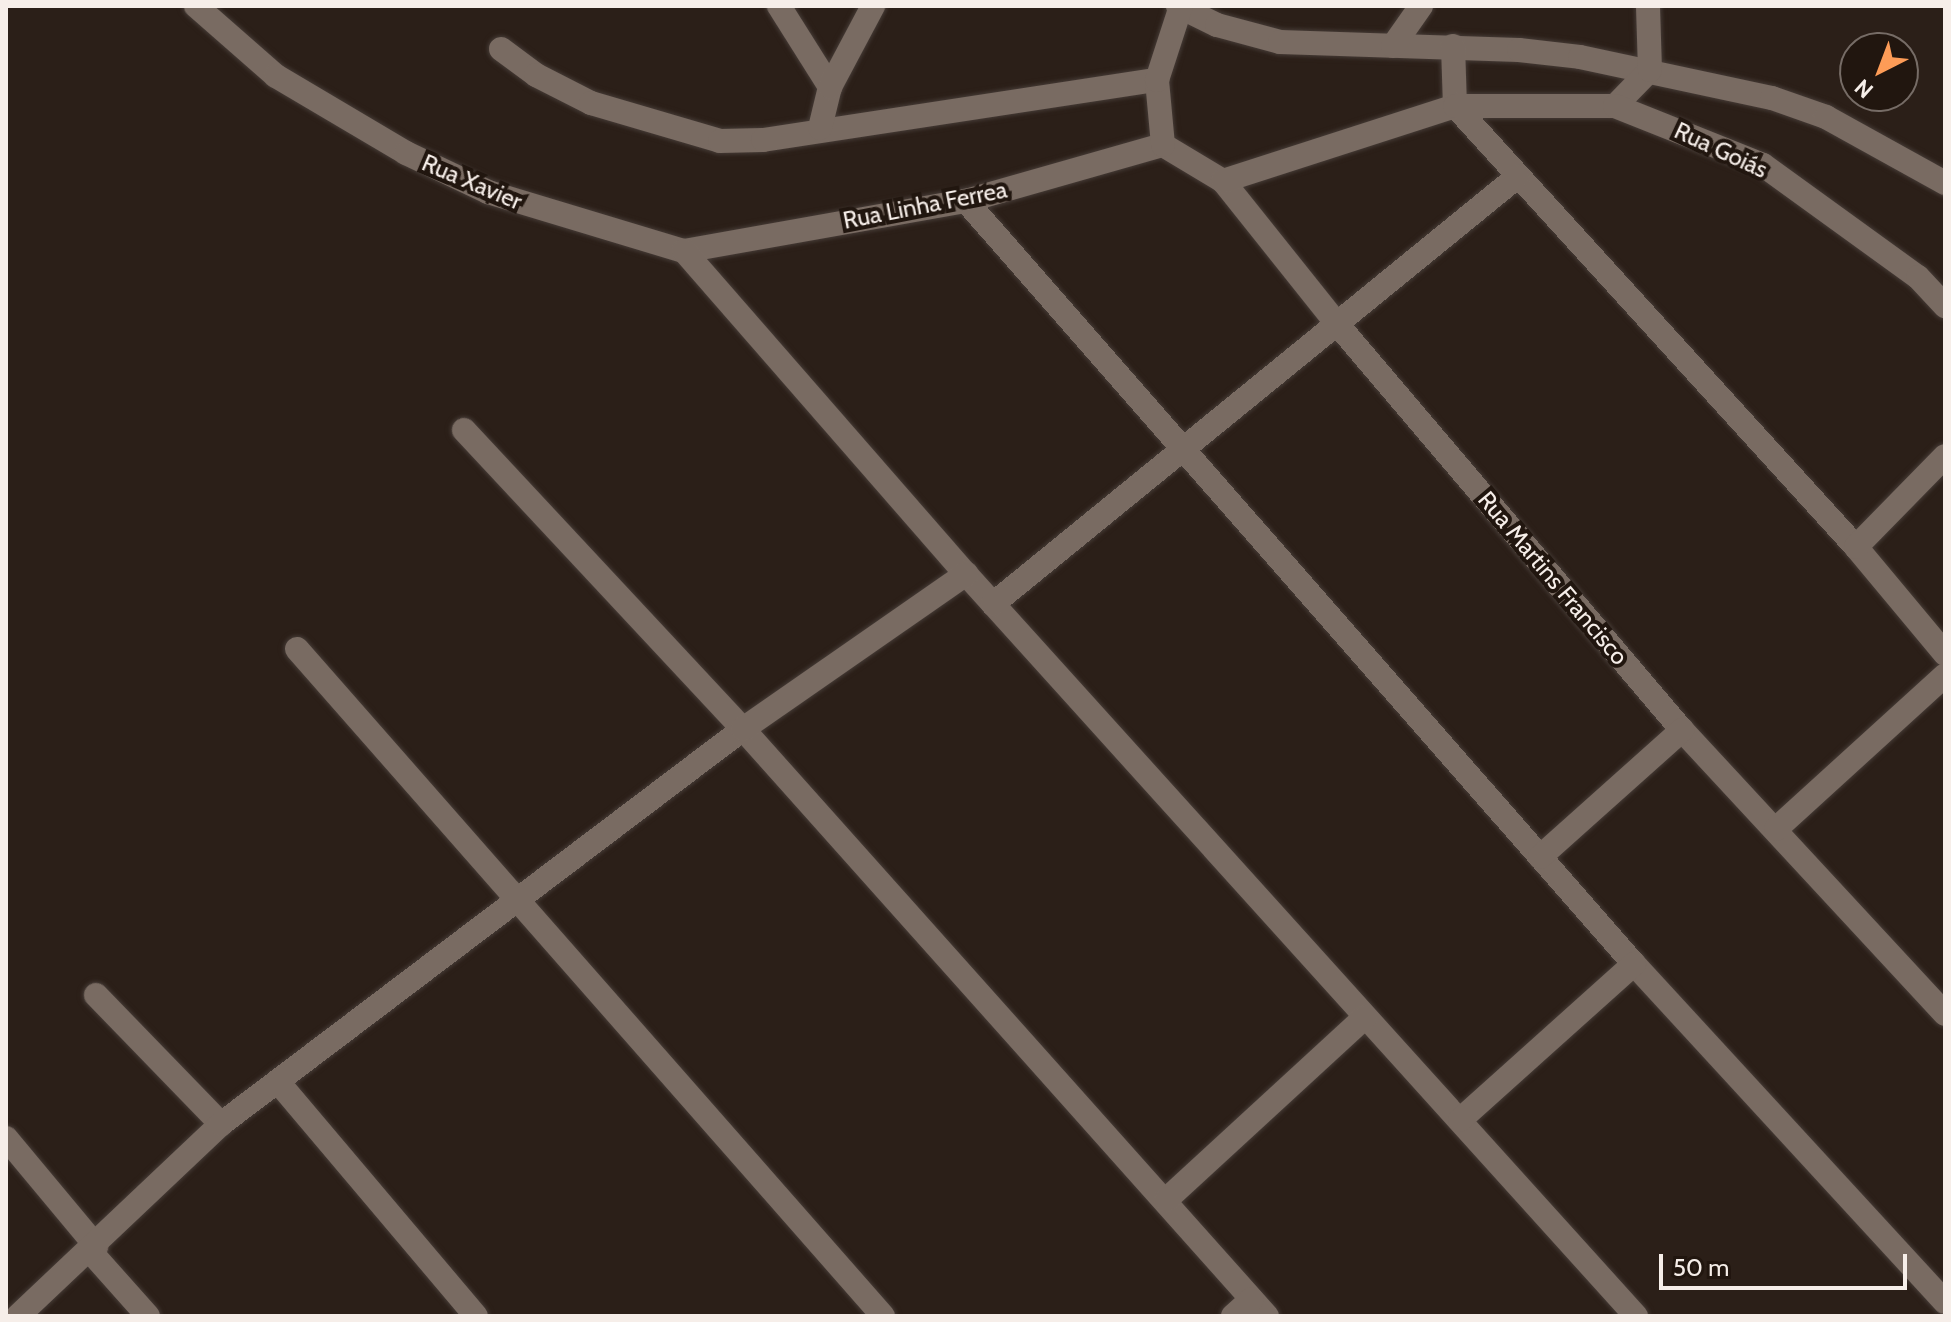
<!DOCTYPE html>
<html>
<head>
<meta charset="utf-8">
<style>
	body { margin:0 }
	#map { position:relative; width:1951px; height:1322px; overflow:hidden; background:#2b1f18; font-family:Cabin,sans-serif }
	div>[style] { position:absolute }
	.roads { filter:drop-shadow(0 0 2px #453b36) drop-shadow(0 0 2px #453b36) }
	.minor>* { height:24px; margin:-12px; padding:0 12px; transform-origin:12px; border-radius:12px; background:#796b62 }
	span { translate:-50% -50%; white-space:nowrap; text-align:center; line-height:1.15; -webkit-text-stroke:8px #21160f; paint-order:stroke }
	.street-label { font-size:24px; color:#f6eee9 }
	.frame { position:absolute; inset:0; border:8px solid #f6eee9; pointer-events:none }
	.north { position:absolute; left:1839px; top:32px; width:80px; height:80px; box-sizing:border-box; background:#21160f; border:2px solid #766c66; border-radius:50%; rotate:222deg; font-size:22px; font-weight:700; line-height:32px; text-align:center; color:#f6eee9 }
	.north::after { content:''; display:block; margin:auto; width:28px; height:36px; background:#fd9c57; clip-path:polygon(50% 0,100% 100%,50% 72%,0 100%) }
	.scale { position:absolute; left:1659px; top:1254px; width:248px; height:36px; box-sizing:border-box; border:4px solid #f6eee9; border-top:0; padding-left:10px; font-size:24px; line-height:28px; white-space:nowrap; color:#f6eee9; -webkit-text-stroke:6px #21160f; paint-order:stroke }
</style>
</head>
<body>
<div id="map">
	<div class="roads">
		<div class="minor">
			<i style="left:196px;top:6px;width:106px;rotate:41.2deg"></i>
			<i style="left:276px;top:76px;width:151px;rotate:30.6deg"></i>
			<i style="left:406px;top:153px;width:91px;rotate:25.4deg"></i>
			<i style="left:488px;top:192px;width:205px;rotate:16.8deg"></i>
			<i style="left:684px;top:251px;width:286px;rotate:-10.1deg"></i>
			<i style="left:966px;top:201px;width:205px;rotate:-15.9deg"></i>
			<i style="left:779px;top:6px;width:96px;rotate:57.8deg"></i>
			<i style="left:1178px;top:6px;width:43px;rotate:26deg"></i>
			<i style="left:1217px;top:25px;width:65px;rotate:15.1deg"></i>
			<i style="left:1280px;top:42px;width:239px;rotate:1.9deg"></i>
			<i style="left:1519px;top:50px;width:61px;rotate:6.5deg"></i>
			<i style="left:1580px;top:57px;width:196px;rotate:12.1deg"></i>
			<i style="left:1772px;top:98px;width:57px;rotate:19.4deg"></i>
			<i style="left:1826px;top:117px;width:136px;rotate:29deg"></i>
			<i style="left:1393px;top:46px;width:49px;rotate:-55deg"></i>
			<i style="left:1453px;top:46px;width:60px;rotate:88.1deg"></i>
			<i style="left:1455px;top:106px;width:596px;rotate:47.72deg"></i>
			<i style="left:1856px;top:547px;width:139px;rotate:50.2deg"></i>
			<i style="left:501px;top:49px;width:44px;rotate:36.6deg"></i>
			<i style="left:536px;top:75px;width:62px;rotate:27deg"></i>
			<i style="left:591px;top:103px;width:134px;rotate:16.4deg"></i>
			<i style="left:720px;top:141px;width:43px;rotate:-1.3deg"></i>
			<i style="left:763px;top:140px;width:399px;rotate:-8.7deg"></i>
			<i style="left:1615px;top:106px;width:50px;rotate:-45.8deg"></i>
			<i style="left:1650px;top:70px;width:64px;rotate:-91.8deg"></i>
			<i style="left:820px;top:128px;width:42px;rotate:-76.3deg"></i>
			<i style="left:830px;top:87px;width:92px;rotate:-62deg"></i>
			<i style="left:1163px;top:145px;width:70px;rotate:31deg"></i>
			<i style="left:1223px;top:181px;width:184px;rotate:51.4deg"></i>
			<i style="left:1338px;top:325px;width:531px;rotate:49.66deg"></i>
			<i style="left:1682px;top:730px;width:387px;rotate:47.2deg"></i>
			<i style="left:1163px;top:145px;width:65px;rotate:-95.3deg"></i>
			<i style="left:1157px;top:80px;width:78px;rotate:-72deg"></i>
			<i style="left:1223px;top:181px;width:244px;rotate:-17.9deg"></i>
			<i style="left:1455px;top:106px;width:160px"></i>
			<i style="left:1615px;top:106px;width:159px;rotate:21.7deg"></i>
			<i style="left:1763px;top:165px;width:191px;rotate:35.9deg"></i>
			<i style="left:1918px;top:277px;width:40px;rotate:47deg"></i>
			<i style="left:966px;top:201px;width:1014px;rotate:48.8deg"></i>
			<i style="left:1634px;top:964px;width:459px;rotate:47.4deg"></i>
			<i style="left:684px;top:251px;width:429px;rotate:48.9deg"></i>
			<i style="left:966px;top:574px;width:1000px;rotate:47.92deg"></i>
			<i style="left:464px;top:430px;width:409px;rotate:47deg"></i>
			<i style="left:743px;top:729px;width:787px;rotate:48.25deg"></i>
			<i style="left:1856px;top:547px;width:127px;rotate:-45.6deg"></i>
			<i style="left:993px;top:604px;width:676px;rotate:-39.18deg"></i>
			<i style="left:297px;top:649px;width:888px;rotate:48.7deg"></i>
			<i style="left:1776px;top:829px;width:229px;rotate:-42.3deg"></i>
			<i style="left:1540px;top:857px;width:191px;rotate:-41.8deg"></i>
			<i style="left:96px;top:995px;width:180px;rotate:45.9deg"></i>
			<i style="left:279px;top:1083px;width:305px;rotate:49.8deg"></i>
			<i style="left:1460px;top:1120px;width:234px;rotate:-41.9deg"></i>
			<i style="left:6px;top:1138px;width:141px;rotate:50.2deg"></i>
			<i style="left:1166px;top:1200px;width:270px;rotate:-42.6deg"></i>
			<i style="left:90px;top:1251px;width:87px;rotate:48.3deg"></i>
			<i style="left:18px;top:1316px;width:279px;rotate:-43.4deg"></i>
			<i style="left:221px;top:1124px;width:655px;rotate:-37.11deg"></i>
			<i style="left:743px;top:729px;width:272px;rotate:-34.8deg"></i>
			<i style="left:1233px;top:1316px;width:25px;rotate:-42deg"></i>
		</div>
	</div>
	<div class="street-label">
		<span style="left:1721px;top:150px;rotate:25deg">Rua Goiás</span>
		<span style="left:472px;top:182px;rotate:23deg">Rua Xavier</span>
		<span style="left:925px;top:205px;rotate:-11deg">Rua Linha Ferrea</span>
		<span style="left:1553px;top:578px;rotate:50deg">Rua Martins Francisco</span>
	</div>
	<div class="frame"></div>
	<div class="north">N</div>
	<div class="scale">50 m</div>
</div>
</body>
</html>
